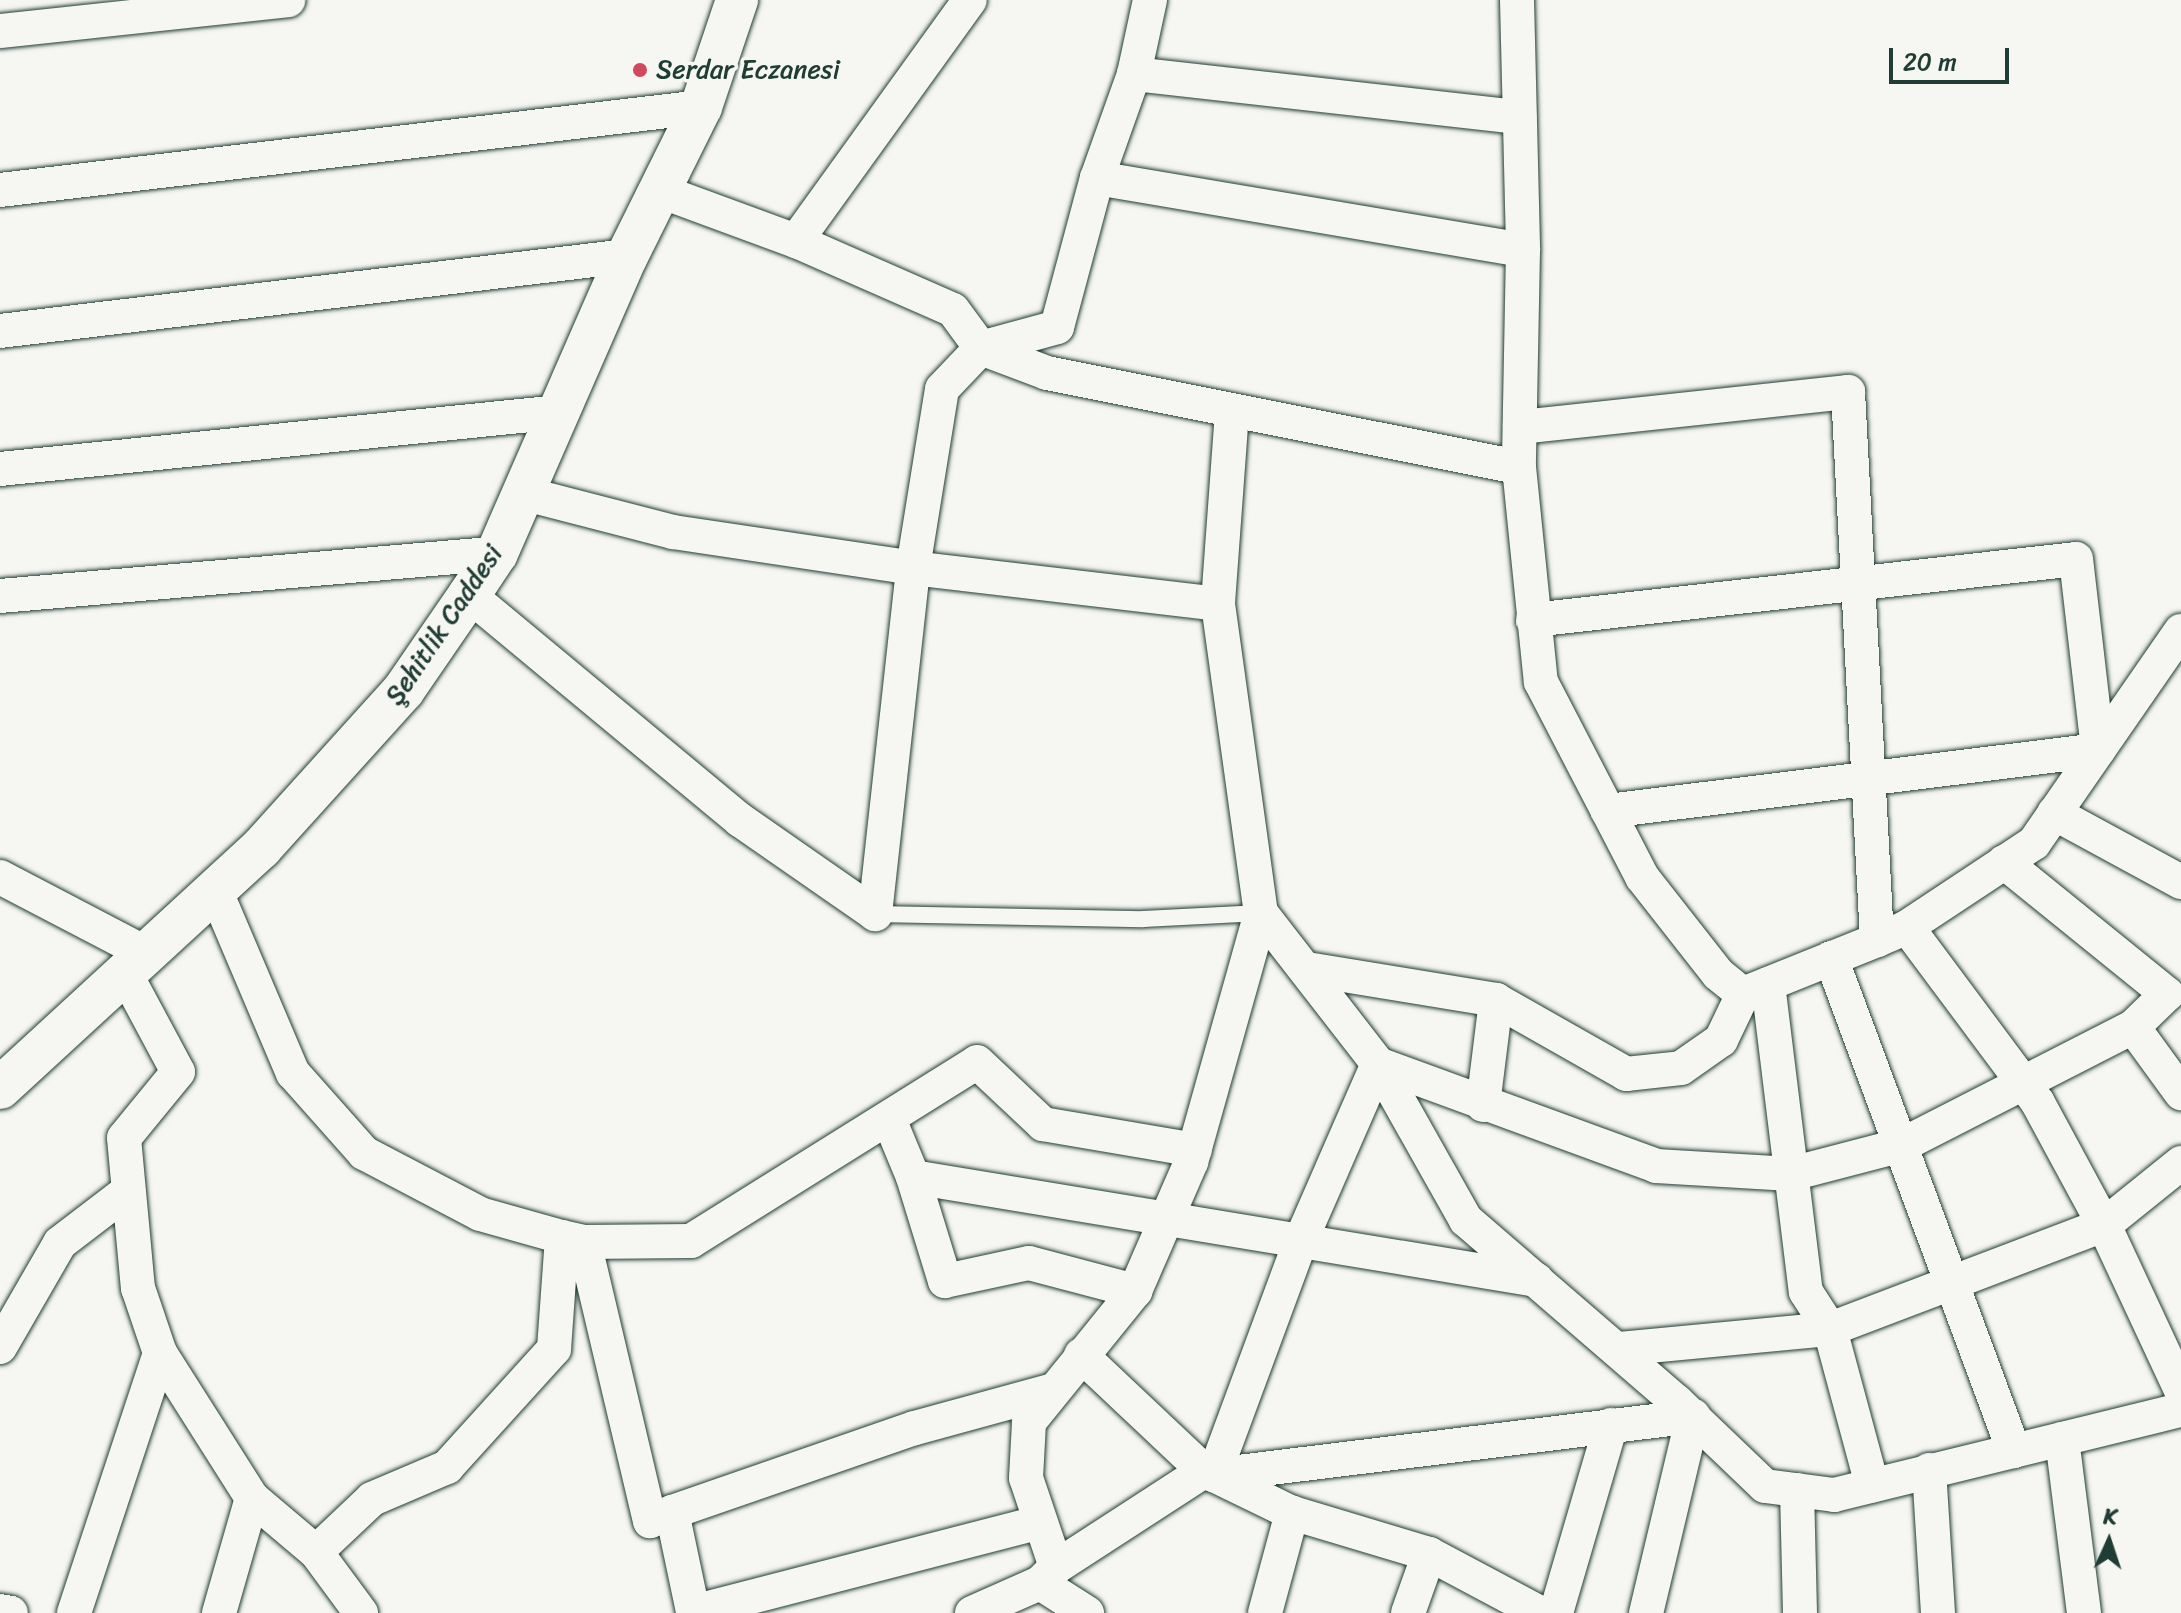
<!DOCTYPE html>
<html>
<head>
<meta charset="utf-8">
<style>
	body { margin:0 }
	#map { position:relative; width:2181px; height:1613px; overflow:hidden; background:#f6f6f2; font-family:Sriracha,sans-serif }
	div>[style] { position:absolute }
	.roads { filter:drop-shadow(0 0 2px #1f3d34) drop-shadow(0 0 2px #1f3d34) }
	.service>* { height:16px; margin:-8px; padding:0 8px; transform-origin:8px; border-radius:8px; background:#f6f6f2 }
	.minor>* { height:34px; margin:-17px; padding:0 17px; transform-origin:17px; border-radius:17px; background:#f6f6f2 }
	.tertiary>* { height:42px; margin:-21px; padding:0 21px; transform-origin:21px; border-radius:21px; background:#f6f6f2 }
	.dots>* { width:22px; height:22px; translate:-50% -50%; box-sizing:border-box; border:4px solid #f6f6f2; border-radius:50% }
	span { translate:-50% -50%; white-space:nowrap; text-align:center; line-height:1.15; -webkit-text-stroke:7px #f6f6f2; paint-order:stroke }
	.poi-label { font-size:26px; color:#1f3d34 }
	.left { translate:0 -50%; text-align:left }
	.street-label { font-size:26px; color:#1f3d34 }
	.north { position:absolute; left:2069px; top:1501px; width:80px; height:80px; -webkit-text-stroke:6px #f6f6f2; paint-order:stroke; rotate:3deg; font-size:22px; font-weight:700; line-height:32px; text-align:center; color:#1f3d34 }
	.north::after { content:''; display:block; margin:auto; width:28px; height:36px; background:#1f3d34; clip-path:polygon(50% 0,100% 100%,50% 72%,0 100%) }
	.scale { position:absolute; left:1889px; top:48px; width:120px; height:36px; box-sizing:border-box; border:4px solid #1f3d34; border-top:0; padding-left:10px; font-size:24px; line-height:28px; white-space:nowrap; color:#1f3d34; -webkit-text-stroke:6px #f6f6f2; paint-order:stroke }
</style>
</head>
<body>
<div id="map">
	<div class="roads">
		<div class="service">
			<i style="left:875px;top:914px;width:268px;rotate:1.1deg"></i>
			<i style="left:1143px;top:919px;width:118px;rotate:-2.9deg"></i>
		</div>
		<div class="minor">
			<i style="left:1517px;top:0;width:250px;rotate:88.6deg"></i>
			<i style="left:1523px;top:250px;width:217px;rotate:91.1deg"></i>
			<i style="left:1519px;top:467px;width:216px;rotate:84.2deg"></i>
			<i style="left:1541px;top:682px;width:220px;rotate:62.6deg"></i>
			<i style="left:1642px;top:877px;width:123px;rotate:51.9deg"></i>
			<i style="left:1718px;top:974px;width:32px;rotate:39deg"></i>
			<i style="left:1743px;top:994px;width:144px;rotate:-21.9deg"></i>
			<i style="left:1877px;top:940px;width:33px;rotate:-23deg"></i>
			<i style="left:1907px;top:927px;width:152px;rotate:-33.5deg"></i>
			<i style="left:2034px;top:843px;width:258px;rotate:-55.3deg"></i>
			<i style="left:0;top:31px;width:290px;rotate:-6.1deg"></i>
			<i style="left:1134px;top:74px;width:388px;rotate:6.4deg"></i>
			<i style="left:1097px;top:178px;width:432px;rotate:9.6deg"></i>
			<i style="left:0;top:190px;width:706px;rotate:-6.75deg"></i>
			<i style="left:660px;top:191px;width:145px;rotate:20.2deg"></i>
			<i style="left:796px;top:241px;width:171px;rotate:23.7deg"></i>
			<i style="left:953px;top:310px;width:47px;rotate:53.6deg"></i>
			<i style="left:981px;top:348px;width:79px;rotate:-15.4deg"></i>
			<i style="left:1057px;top:327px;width:154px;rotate:-75deg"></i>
			<i style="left:1097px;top:178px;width:110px;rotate:-70.4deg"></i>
			<i style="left:1134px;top:74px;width:76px;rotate:-77.8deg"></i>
			<i style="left:796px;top:241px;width:297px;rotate:-54.2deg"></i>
			<i style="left:0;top:331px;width:631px;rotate:-6.82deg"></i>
			<i style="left:1232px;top:412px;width:193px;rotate:94.2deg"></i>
			<i style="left:1218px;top:604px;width:312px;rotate:82.1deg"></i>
			<i style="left:1261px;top:913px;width:191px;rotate:52.2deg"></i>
			<i style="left:1378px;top:1064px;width:179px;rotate:60.6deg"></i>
			<i style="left:1466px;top:1220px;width:277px;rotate:40.8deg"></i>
			<i style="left:1676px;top:1401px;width:123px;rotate:43.7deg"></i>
			<i style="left:1765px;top:1486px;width:70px;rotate:7.4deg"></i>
			<i style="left:1834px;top:1495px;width:357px;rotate:-13.8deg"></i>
			<i style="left:1520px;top:427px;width:330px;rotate:-6.1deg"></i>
			<i style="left:1848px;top:392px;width:549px;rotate:86.97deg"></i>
			<i style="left:0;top:469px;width:562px;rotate:-5.82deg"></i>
			<i style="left:522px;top:493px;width:156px;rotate:14.5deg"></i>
			<i style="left:673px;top:532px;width:243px;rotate:8.5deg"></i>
			<i style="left:913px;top:568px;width:307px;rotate:6.7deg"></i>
			<i style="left:469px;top:595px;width:352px;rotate:39.7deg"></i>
			<i style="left:740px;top:820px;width:165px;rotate:34.8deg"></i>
			<i style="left:875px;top:914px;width:348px;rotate:-83.7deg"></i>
			<i style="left:913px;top:568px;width:181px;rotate:-80.8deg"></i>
			<i style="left:942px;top:389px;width:57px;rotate:-46.4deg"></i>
			<i style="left:981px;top:348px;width:71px;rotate:20.7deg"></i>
			<i style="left:1047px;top:373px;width:481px;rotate:11.3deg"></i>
			<i style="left:0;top:596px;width:499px;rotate:-4.9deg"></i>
			<i style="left:1533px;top:620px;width:546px;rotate:-6.41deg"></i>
			<i style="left:2076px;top:559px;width:192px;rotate:83.4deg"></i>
			<i style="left:2098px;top:750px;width:494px;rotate:172.9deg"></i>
			<i style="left:2054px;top:813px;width:145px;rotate:28.5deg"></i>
			<i style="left:2004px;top:862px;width:210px;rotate:39deg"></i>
			<i style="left:2167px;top:994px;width:47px;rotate:135.9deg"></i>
			<i style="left:2133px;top:1027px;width:82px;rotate:54deg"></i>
			<i style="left:0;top:877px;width:166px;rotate:27.6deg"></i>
			<i style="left:216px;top:892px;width:197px;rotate:67deg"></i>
			<i style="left:293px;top:1073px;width:107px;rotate:48.4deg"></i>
			<i style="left:364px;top:1153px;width:131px;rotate:27.7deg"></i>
			<i style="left:480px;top:1214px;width:85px;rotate:15.7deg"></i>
			<i style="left:562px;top:1237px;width:23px;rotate:13deg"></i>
			<i style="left:584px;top:1242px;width:107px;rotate:-0.5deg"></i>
			<i style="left:691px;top:1241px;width:337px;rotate:-32deg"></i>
			<i style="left:977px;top:1062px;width:91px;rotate:43.2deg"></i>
			<i style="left:1043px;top:1124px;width:154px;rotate:9.7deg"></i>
			<i style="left:1907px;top:927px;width:219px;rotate:53.3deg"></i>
			<i style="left:2038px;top:1103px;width:139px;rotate:61.6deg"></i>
			<i style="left:2104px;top:1225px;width:182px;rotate:65deg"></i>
			<i style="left:1831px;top:958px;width:526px;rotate:69.64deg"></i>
			<i style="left:1307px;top:969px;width:192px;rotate:9.3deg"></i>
			<i style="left:1496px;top:1000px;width:150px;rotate:29.6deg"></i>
			<i style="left:1626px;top:1074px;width:55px;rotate:-6.2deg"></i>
			<i style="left:1681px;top:1068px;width:49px;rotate:-35deg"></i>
			<i style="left:1721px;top:1040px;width:51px;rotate:-64.4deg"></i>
			<i style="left:125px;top:973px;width:112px;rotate:61.8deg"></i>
			<i style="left:178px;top:1072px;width:85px;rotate:129.3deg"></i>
			<i style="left:124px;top:1138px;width:151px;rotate:84.7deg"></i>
			<i style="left:138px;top:1288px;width:69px;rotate:71.3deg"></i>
			<i style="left:160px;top:1353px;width:172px;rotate:57.6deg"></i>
			<i style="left:252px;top:1498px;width:84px;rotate:40.2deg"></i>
			<i style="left:316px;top:1552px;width:76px;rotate:53.6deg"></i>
			<i style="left:1768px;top:984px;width:310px;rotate:83deg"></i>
			<i style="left:1806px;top:1292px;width:44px;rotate:57deg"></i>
			<i style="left:1830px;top:1329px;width:162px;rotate:74.9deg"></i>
			<i style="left:1483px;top:1105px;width:106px;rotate:-82.9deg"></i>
			<i style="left:889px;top:1119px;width:63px;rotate:67.5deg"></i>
			<i style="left:913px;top:1177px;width:632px;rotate:9.37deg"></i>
			<i style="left:913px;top:1177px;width:109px;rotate:72.9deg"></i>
			<i style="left:945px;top:1281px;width:86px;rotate:-12.1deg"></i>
			<i style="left:1029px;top:1263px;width:110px;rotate:14.8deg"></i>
			<i style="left:584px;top:1242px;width:287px;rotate:76.7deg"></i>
			<i style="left:650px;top:1521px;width:24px;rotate:-22deg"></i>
			<i style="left:672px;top:1512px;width:102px;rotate:78.1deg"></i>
			<i style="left:693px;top:1612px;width:359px;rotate:-14.5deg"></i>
			<i style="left:0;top:1347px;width:120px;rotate:-60deg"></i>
			<i style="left:60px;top:1243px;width:86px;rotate:-37.4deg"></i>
			<i style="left:1618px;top:1349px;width:213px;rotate:-5.4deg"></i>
			<i style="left:1830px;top:1329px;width:293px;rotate:-20.8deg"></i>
			<i style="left:2104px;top:1225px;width:99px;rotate:-38.8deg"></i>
			<i style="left:1081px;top:1355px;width:169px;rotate:43.3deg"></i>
			<i style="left:2062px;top:1439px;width:175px;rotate:82.8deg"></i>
			<i style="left:1929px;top:1470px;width:143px;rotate:86.4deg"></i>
			<i style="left:1797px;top:1490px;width:123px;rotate:88.6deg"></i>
			<i style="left:672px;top:1512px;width:257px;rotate:-19.1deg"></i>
			<i style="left:915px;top:1428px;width:144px;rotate:-15.3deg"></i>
			<i style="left:316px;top:1552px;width:77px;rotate:-43.4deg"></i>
			<i style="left:372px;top:1499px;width:82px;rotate:-23.1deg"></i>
			<i style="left:447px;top:1467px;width:159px;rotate:-47.8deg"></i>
			<i style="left:554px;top:1349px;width:112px;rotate:-85.9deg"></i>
			<i style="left:1056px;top:1567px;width:176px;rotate:-33deg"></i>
			<i style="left:1204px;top:1471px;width:11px;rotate:22deg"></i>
			<i style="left:1214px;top:1475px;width:483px;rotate:-7deg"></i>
			<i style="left:1693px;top:1416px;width:203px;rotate:103.4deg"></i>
			<i style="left:1040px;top:1583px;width:56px;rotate:32.6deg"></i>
			<i style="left:0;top:1611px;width:11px;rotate:10deg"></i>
			<i style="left:74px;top:1613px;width:274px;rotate:-71.7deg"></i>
			<i style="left:219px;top:1613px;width:120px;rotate:-74deg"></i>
			<i style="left:972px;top:1613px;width:74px;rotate:-23.8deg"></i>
			<i style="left:1040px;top:1583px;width:23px;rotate:-45deg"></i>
			<i style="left:1056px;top:1567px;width:94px;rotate:-108.6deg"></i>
			<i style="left:1026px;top:1478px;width:56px;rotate:-86.9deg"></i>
			<i style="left:1029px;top:1422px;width:169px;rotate:-51deg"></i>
			<i style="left:1135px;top:1291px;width:141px;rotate:-66.5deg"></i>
			<i style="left:1191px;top:1162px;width:259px;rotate:-74.3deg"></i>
			<i style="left:1265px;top:1613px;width:104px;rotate:-74.9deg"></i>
			<i style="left:1408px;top:1613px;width:63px;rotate:-70.4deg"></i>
			<i style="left:1540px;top:1613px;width:126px;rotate:-152deg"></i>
			<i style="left:1429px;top:1554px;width:143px;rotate:-163.3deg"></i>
			<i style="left:1292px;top:1513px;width:87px;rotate:-154deg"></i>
			<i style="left:1214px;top:1475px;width:251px;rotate:-69.7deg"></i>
			<i style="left:1301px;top:1240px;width:192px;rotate:-66.4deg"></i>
			<i style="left:1378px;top:1064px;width:296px;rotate:20.1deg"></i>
			<i style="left:1656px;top:1166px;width:135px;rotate:3.4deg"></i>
			<i style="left:1791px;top:1174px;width:115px;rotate:-14.6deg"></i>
			<i style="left:1902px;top:1145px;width:259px;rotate:-27.1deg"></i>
			<i style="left:1556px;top:1613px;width:196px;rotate:-73.7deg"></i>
		</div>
		<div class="tertiary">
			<i style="left:0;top:1088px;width:355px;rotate:-42.6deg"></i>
			<i style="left:261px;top:848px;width:212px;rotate:-47.9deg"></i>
			<i style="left:403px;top:691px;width:116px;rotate:-55.5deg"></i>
			<i style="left:469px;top:595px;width:50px;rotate:-56.3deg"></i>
			<i style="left:497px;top:553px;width:324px;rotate:-66.4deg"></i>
			<i style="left:627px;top:256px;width:166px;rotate:-63.6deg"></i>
			<i style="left:701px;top:107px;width:113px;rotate:-71.4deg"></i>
		</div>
	</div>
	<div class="dots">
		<i style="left:640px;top:70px;background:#d1495b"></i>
	</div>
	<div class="poi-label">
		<span class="left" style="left:656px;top:70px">Serdar Eczanesi</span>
	</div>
	<div class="street-label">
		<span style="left:444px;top:625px;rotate:-56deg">Şehitlik Caddesi</span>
	</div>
	<div class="north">K</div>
	<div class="scale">20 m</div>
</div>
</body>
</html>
